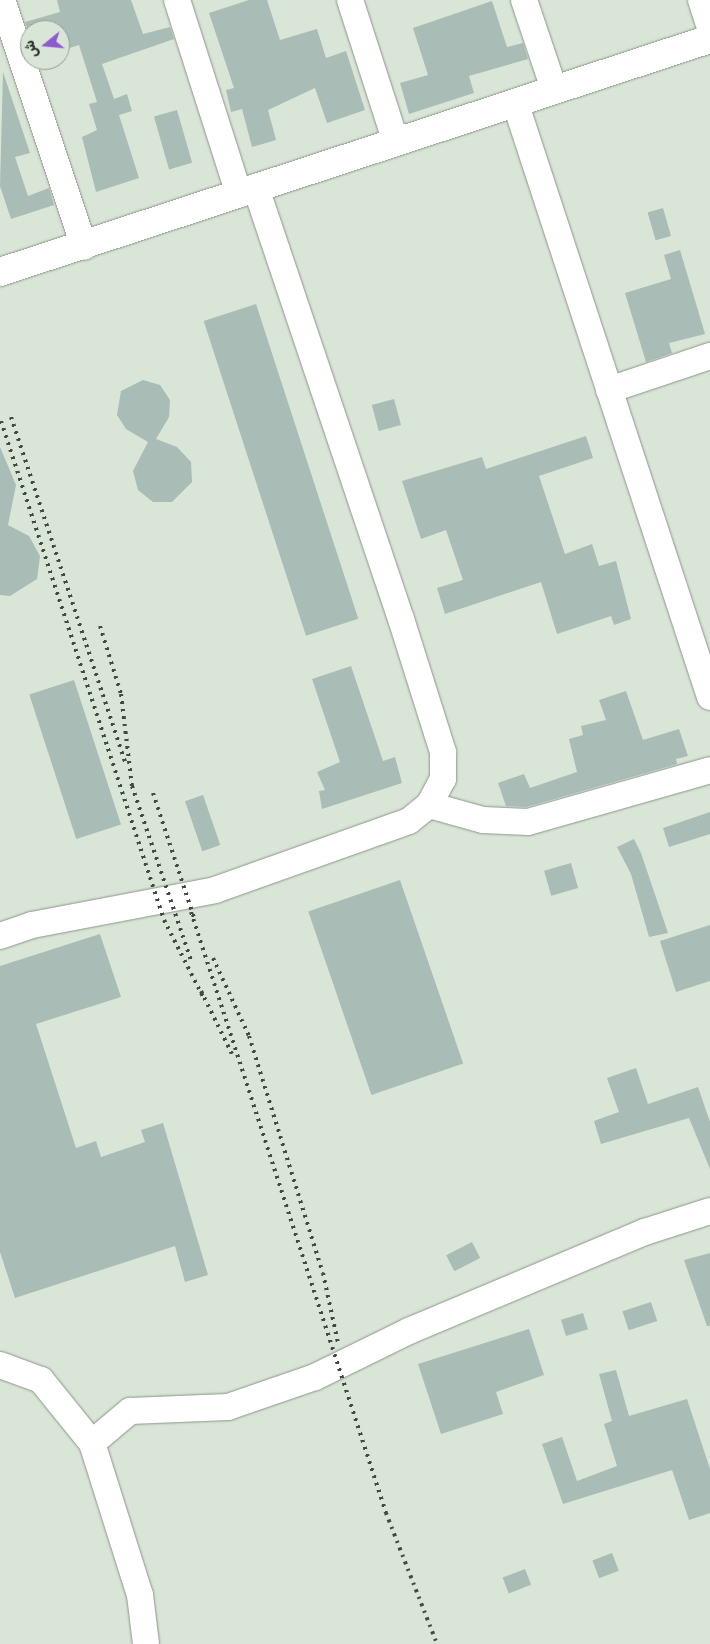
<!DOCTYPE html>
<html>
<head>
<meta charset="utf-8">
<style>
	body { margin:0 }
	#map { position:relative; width:710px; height:1644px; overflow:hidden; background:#d9e5d7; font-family:Rubik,"Noto Naskh Arabic",sans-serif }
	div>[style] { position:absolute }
	.building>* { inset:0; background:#aabcb6; transform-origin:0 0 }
	.roads { filter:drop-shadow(0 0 1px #8b968a) drop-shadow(0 0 1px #8b968a) }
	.street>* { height:26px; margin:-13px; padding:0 13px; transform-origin:13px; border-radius:13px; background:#fff }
	.secondary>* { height:28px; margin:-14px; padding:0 14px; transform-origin:14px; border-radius:14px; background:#fff }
	.rail>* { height:4px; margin-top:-2px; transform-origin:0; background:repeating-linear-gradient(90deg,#434841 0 2.5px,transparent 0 7.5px) }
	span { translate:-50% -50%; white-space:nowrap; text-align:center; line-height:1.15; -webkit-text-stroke:4px #d9e5d7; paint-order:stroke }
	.north { position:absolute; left:20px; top:20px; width:50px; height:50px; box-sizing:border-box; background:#d9e5d7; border:1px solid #939c91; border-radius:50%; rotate:253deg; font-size:14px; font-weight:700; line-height:20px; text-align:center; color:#2a2e29 }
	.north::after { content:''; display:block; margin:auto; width:18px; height:22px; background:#8b59d2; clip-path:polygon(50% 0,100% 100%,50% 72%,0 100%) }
</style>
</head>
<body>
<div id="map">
	<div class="building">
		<i style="clip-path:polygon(57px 0,131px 0,143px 34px,170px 27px,174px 39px,102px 64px,114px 99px,127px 94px,132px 111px,119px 115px,139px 178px,96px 192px,82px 137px,97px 130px,89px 104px,97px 102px,79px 45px,60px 51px,60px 30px,28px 30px,25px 22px,60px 12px)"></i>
		<i style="clip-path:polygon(249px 0,267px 0,280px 40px,317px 29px,326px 58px,346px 51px,365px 110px,327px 123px,315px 88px,268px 110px,276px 140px,252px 147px,242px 109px,231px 112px,226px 90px,234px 88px,209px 13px)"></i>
		<i style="clip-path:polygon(492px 1px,507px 47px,523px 43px,528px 59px,469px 76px,474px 93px,409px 114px,400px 83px,428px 75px,413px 28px)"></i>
		<i style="clip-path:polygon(3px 72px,30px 153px,15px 157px,28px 196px,49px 188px,54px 205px,11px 219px,0 186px)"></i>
		<i style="left:177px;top:110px;width:55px;height:24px;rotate:74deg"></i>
		<i style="left:663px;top:208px;width:29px;height:16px;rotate:74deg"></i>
		<i style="clip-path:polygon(680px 250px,705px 334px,669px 343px,672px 353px,646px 362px,625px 293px,671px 279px,664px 255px)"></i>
		<i style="left:256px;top:304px;width:331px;height:55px;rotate:72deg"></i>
		<i style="clip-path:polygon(143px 380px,160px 385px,170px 400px,169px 417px,156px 439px,177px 447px,191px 462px,192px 482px,172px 502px,153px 502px,138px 490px,133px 471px,148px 442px,126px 429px,117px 415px,121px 391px)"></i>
		<i style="left:394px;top:399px;width:27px;height:23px;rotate:75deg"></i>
		<i style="clip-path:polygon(586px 436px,593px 458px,539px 476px,565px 554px,592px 544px,599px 566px,616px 561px,631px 619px,614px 625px,611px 616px,557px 634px,541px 582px,445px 614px,437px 588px,463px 580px,446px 530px,421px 539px,402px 481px,482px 457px,486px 469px)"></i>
		<i style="clip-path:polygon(0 447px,16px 485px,8px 525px,29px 536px,40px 556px,37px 579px,10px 596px,0 595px)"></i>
		<i style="clip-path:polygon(351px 666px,383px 761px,395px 757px,402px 783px,322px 809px,319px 791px,325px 790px,317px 772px,340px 762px,312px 679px)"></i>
		<i style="left:74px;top:680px;width:152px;height:47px;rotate:72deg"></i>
		<i style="clip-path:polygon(626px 691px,643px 740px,679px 729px,688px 756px,676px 759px,677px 764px,526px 807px,506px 806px,498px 783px,524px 774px,530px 788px,577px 772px,569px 739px,583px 735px,581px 726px,606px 720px,599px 700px)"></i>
		<i style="left:203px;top:795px;width:53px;height:19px;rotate:71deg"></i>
		<i style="clip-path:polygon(710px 812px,710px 834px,669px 847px,663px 828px)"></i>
		<i style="clip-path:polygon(634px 839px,641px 853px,668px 933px,649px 937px,631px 874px,617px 847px)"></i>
		<i style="left:571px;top:863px;width:26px;height:28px;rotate:74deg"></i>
		<i style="left:400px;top:880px;width:194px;height:97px;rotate:71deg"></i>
		<i style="clip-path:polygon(710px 925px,710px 981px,676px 992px,660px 941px)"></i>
		<i style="clip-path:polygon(100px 934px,121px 997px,36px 1024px,76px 1148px,96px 1141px,101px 1157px,145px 1142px,141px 1130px,163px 1123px,208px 1275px,185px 1282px,175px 1246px,15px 1298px,0 1252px,0 966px)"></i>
		<i style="clip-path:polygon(636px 1068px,648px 1104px,698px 1087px,710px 1122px,710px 1169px,689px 1118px,601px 1144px,594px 1121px,619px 1112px,607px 1078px)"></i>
		<i style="left:472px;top:1242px;width:18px;height:29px;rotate:63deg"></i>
		<i style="clip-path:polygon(710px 1253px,710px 1326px,707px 1326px,684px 1260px)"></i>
		<i style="left:651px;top:1302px;width:20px;height:30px;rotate:72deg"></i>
		<i style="left:583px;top:1313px;width:17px;height:23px;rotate:73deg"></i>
		<i style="clip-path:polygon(529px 1329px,544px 1375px,496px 1392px,503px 1414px,441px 1434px,418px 1364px)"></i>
		<i style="clip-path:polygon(616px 1370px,629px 1416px,687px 1399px,710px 1469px,710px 1513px,689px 1520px,672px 1470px,563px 1504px,542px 1444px,562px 1437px,577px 1481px,617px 1466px,604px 1424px,612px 1421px,599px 1374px)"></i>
		<i style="left:612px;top:1553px;width:19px;height:21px;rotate:69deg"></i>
		<i style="left:525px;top:1569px;width:17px;height:24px;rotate:69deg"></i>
	</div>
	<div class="roads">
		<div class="street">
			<i style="left:2px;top:0;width:260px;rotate:71.6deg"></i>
			<i style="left:177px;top:0;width:204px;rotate:72.3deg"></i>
			<i style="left:350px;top:0;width:149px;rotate:72.1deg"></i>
			<i style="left:524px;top:0;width:94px;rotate:71.4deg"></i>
			<i style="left:701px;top:0;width:29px;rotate:72deg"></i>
			<i style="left:515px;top:102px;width:626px;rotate:71.85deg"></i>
			<i style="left:609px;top:390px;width:107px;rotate:-18.6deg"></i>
			<i style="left:429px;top:805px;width:56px;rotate:15.5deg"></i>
			<i style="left:483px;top:820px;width:45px;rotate:2.5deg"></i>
			<i style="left:528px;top:822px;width:189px;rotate:-15.9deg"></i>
			<i style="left:0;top:936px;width:34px;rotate:-19deg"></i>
			<i style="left:32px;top:925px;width:186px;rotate:-10.8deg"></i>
			<i style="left:215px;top:890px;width:206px;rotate:-19.6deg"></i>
			<i style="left:409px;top:821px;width:26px;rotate:-39deg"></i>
			<i style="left:429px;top:805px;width:30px;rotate:-62deg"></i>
			<i style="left:443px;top:779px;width:27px;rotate:-90deg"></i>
			<i style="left:443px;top:752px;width:139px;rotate:-107.5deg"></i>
			<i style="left:401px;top:619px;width:456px;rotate:-108.6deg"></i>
			<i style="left:0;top:1365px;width:44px;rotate:20.1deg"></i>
			<i style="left:41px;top:1380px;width:81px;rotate:51deg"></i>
			<i style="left:92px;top:1443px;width:159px;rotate:72.5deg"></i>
			<i style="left:140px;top:1595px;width:49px;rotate:83deg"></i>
			<i style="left:92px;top:1443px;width:50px;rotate:-40.1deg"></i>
			<i style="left:130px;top:1411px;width:98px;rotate:-2.3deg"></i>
			<i style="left:228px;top:1407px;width:92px;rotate:-19deg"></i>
			<i style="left:315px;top:1377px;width:105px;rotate:-26.1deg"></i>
			<i style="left:409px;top:1331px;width:256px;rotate:-22.8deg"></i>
			<i style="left:645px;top:1232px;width:68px;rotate:-17.9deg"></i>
		</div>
		<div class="secondary">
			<i style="left:0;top:272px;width:747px;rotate:-18.17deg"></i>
		</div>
	</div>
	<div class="rail">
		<i style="left:11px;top:417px;width:363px;rotate:71.7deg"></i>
		<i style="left:1px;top:421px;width:525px;rotate:71.91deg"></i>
		<i style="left:164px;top:920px;width:86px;rotate:63.1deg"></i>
		<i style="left:100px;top:626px;width:71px;rotate:72.8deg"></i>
		<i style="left:121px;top:694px;width:93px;rotate:83.2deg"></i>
		<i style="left:132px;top:786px;width:187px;rotate:71.3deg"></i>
		<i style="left:153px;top:793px;width:132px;rotate:71.8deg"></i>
		<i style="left:191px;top:912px;width:632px;rotate:72.02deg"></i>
		<i style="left:386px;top:1513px;width:141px;rotate:68.7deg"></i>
		<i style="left:213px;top:958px;width:86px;rotate:65.2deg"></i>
		<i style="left:249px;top:1036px;width:248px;rotate:72.7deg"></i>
		<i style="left:323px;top:1273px;width:72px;rotate:77.9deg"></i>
		<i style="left:201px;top:991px;width:70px;rotate:63.8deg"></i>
	</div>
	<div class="north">ش</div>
</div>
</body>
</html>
